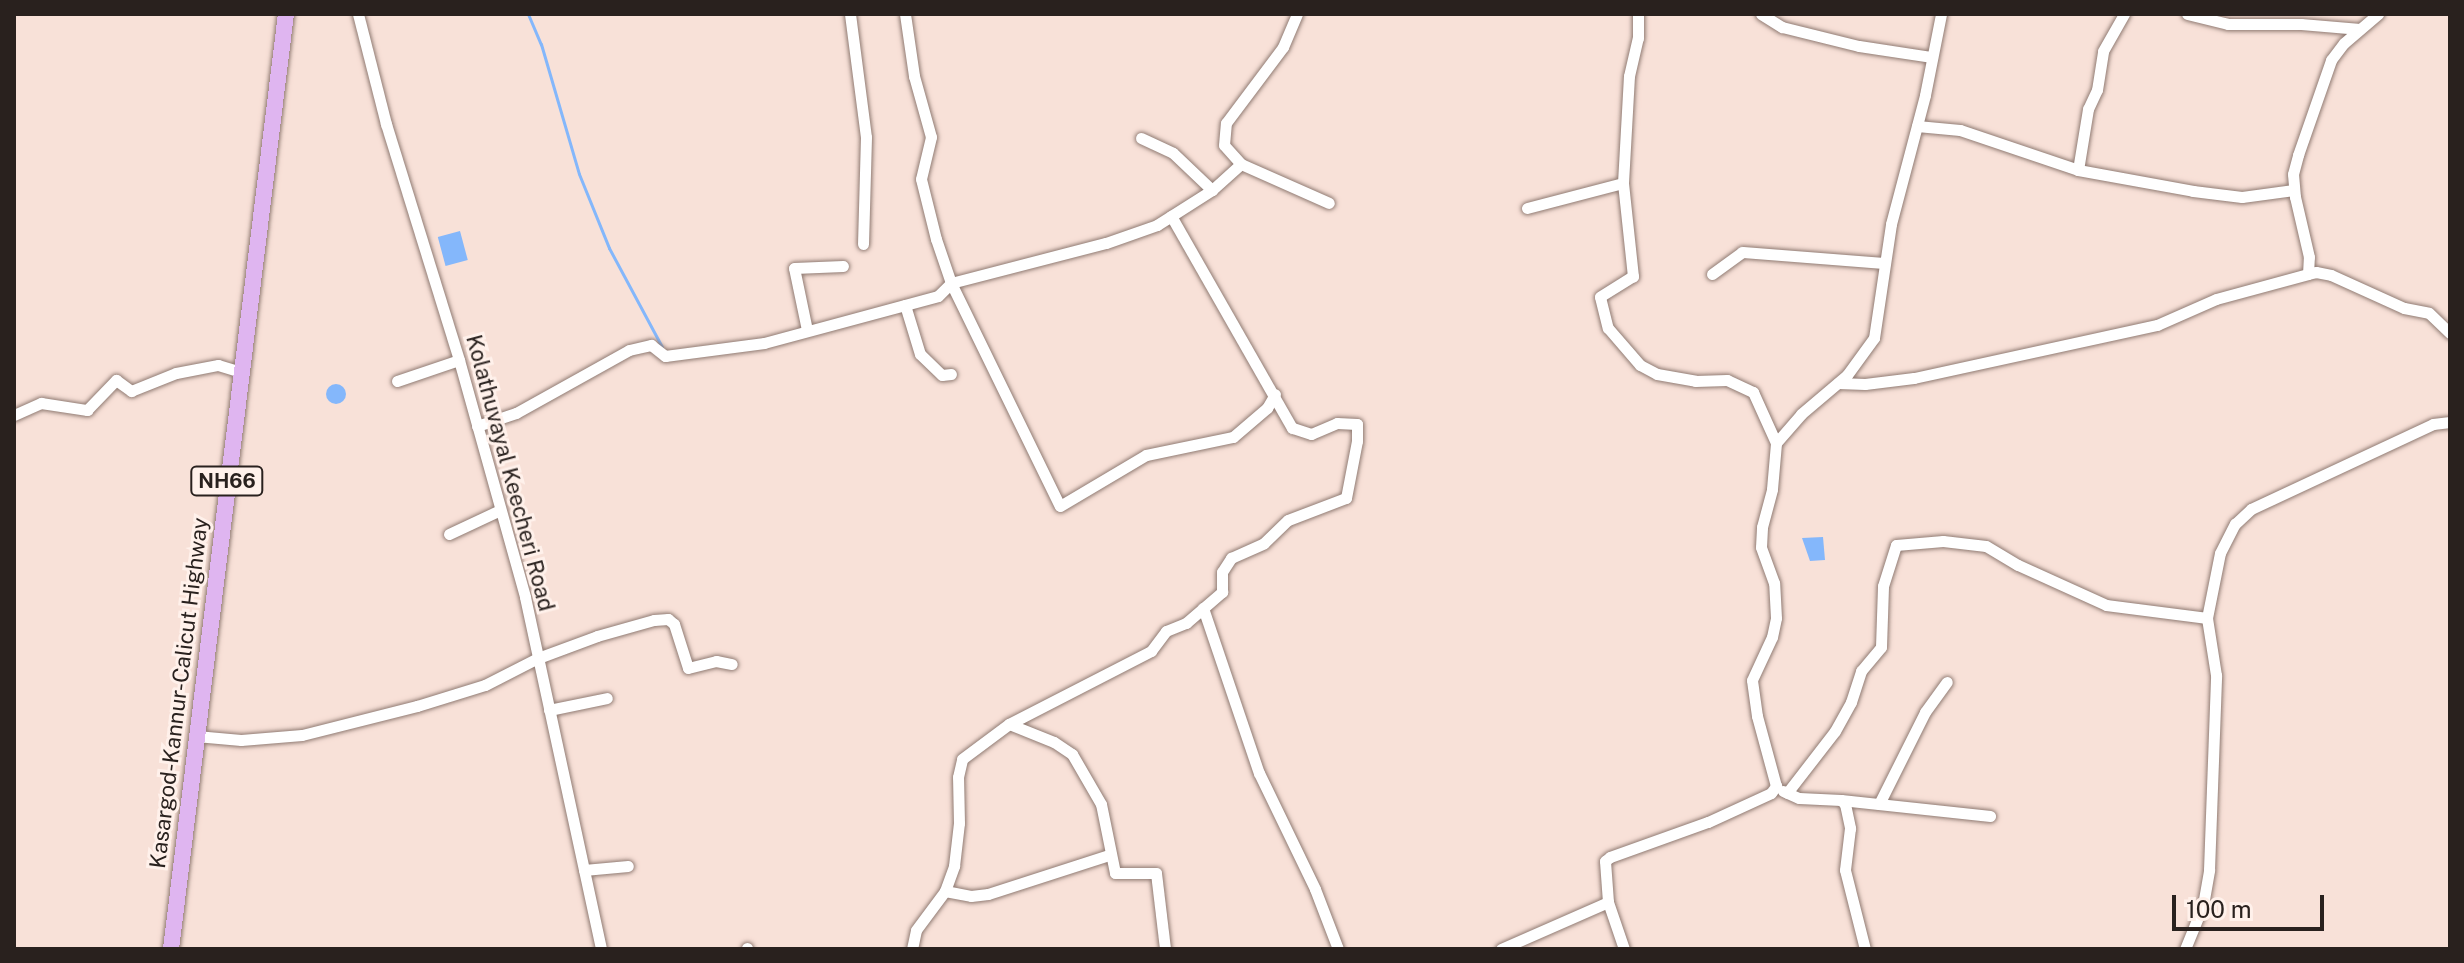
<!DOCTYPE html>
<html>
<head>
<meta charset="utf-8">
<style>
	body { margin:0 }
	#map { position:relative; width:2464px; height:963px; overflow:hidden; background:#f8e1d8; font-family:"Public Sans",sans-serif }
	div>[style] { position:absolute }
	.water>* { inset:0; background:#84b7fb; transform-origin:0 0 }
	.round { border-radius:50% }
	.stream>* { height:3px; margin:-1.5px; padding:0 1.5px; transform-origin:1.5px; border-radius:1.5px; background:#84b7fb }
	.roads { filter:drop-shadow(0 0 2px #907b73) drop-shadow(0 0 2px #907b73) }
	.minor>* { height:11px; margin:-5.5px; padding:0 5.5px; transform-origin:5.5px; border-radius:5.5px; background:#fff }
	.highway>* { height:16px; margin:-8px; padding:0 8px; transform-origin:8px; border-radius:8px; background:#dfb5f0 }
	span { translate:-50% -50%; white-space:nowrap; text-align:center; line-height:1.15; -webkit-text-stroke:6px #fff1eb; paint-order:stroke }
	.shield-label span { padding:2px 6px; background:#fff1eb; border:2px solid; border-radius:6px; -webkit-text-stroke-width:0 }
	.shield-label { font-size:20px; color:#29211e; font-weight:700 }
	.street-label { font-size:22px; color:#29211e }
	.frame { position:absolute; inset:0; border:16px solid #29211e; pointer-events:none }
	.scale { position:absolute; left:2172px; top:895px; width:152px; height:36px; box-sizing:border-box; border:4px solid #29211e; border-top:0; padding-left:10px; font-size:24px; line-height:28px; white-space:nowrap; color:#29211e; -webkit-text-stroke:6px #fff1eb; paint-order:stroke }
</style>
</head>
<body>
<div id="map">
	<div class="water">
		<i style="left:460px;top:231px;width:30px;height:23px;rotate:75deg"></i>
		<i class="round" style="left:326px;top:384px;width:20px;height:20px"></i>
		<i style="clip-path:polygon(1823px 537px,1825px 560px,1810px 561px,1802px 538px)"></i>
	</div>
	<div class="stream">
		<i style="left:528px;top:14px;width:33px;rotate:67deg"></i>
		<i style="left:541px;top:44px;width:135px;rotate:73.7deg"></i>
		<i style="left:579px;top:174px;width:80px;rotate:67.9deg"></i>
		<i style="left:609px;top:248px;width:112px;rotate:61.8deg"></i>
	</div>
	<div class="roads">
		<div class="minor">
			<i style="left:358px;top:14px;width:114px;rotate:75.7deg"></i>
			<i style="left:386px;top:124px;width:247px;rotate:72.8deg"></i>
			<i style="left:459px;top:360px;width:246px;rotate:74.4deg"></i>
			<i style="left:525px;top:597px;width:360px;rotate:77.8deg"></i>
			<i style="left:850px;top:14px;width:124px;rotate:82.6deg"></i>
			<i style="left:866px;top:137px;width:107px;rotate:91.6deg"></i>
			<i style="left:905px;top:14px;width:63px;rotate:81.7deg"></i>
			<i style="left:914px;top:76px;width:63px;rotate:74.4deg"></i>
			<i style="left:931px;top:137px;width:43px;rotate:103.4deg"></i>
			<i style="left:921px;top:179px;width:62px;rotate:76deg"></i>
			<i style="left:936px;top:239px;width:46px;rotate:71.2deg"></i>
			<i style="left:951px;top:283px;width:248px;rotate:64deg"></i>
			<i style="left:1060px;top:506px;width:100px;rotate:-30.7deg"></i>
			<i style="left:1146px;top:455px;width:89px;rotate:-11.7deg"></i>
			<i style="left:1233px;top:437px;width:45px;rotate:-40.5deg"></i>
			<i style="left:1267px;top:408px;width:16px;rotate:-60deg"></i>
			<i style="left:1761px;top:14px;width:25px;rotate:32deg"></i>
			<i style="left:1782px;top:27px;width:79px;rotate:13.9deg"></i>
			<i style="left:1859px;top:46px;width:74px;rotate:8.6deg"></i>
			<i style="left:2187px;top:14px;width:42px;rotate:13.7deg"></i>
			<i style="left:2228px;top:24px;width:73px"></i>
			<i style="left:2301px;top:24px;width:59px;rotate:4.8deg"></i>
			<i style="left:1917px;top:126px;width:43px;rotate:5.3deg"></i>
			<i style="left:1960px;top:130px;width:125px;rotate:18.7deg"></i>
			<i style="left:2078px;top:170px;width:117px;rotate:10.3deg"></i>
			<i style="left:2193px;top:191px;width:49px;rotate:7deg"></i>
			<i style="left:2242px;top:197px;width:52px;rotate:-7.7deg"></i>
			<i style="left:1141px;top:138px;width:35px;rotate:25deg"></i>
			<i style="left:1173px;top:153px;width:54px;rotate:43.5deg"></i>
			<i style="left:1241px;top:164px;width:96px;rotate:23.9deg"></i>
			<i style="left:2078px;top:170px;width:62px;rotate:-80.7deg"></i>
			<i style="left:2088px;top:109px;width:21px;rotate:-65deg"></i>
			<i style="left:2097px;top:90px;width:39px;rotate:-81deg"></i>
			<i style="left:2103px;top:51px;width:43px;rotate:-60.4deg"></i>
			<i style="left:1623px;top:183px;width:107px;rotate:-86.8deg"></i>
			<i style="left:1629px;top:76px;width:39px;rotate:-77deg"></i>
			<i style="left:1638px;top:38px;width:24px;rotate:-90deg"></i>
			<i style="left:1527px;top:208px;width:99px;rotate:-14.6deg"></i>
			<i style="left:1623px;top:183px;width:94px;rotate:83.9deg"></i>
			<i style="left:1633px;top:276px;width:39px;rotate:148deg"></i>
			<i style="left:1600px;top:297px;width:32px;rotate:76deg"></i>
			<i style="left:1608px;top:328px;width:49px;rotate:49.1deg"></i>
			<i style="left:1640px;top:365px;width:19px;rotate:28deg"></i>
			<i style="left:1657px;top:374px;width:39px;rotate:10deg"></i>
			<i style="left:1695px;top:381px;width:32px;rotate:-2deg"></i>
			<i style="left:1727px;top:380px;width:29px;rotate:25deg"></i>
			<i style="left:1753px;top:392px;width:56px;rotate:65.7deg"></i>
			<i style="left:1712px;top:274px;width:37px;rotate:-36deg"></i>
			<i style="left:1742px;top:252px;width:143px;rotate:4.4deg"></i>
			<i style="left:2308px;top:274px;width:8px;rotate:-14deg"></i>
			<i style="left:2316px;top:272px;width:15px;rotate:11deg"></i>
			<i style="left:2331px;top:275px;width:80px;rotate:24.3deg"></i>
			<i style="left:2404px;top:308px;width:25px;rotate:11deg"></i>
			<i style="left:2429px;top:313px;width:29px;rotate:44deg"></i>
			<i style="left:905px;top:305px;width:51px;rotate:73deg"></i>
			<i style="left:920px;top:354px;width:30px;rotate:44deg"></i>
			<i style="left:942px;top:375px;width:9px;rotate:-6deg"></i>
			<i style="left:807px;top:330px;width:63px;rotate:-101.8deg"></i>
			<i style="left:794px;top:268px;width:49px;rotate:-2.3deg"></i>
			<i style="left:397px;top:381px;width:65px;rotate:-18.7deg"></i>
			<i style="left:1838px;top:383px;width:27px;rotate:2deg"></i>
			<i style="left:1865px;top:384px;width:49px;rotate:-7deg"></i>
			<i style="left:1914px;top:378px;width:249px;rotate:-12.3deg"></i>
			<i style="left:2157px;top:325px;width:64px;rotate:-23.8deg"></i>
			<i style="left:2216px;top:299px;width:95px;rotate:-15.2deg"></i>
			<i style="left:2308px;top:274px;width:17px;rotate:-87deg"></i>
			<i style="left:2309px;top:257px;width:62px;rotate:-103.1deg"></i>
			<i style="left:2295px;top:197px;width:23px;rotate:-95deg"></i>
			<i style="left:2293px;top:174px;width:20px;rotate:-75deg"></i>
			<i style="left:2298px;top:155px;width:101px;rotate:-70.8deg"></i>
			<i style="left:2331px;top:60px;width:21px;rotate:-53deg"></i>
			<i style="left:2344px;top:43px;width:45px;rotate:-40.5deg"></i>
			<i style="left:14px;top:415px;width:30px;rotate:-24deg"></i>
			<i style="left:41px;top:403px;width:47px;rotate:8.7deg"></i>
			<i style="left:87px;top:410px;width:42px;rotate:-46deg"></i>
			<i style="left:116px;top:380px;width:19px;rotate:36deg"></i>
			<i style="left:131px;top:391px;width:48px;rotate:-21.8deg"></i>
			<i style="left:176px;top:373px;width:43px;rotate:-10.8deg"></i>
			<i style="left:218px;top:365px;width:24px;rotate:17deg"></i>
			<i style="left:477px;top:426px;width:41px;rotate:-18.4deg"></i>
			<i style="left:516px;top:413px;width:129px;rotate:-29.1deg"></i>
			<i style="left:629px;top:350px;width:23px;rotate:-13deg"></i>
			<i style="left:651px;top:345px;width:18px;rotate:38deg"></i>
			<i style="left:665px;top:356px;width:100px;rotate:-7.5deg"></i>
			<i style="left:764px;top:343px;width:180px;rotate:-15.1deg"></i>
			<i style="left:938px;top:296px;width:18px;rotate:-45deg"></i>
			<i style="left:951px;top:283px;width:160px;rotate:-14.5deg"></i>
			<i style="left:1106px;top:243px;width:54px;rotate:-19.4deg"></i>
			<i style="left:1157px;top:225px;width:65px;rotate:-32.5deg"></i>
			<i style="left:1212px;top:190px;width:39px;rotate:-42deg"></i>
			<i style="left:1241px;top:164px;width:25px;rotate:-132deg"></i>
			<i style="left:1224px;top:145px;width:22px;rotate:-85deg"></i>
			<i style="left:1226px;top:123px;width:95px;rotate:-53.1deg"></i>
			<i style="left:1283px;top:47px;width:36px;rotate:-67deg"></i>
			<i style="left:449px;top:534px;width:56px;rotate:-25.2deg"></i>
			<i style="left:1203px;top:608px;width:174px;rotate:71.3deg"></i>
			<i style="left:1259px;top:773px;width:129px;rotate:64.2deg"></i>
			<i style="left:1315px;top:889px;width:64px;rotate:69deg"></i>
			<i style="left:549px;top:710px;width:59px;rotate:-11.7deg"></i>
			<i style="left:1009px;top:724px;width:48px;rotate:21.8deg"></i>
			<i style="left:1054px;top:742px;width:22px;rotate:34deg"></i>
			<i style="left:1072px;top:754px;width:58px;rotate:59.9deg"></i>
			<i style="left:1101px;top:804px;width:70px;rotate:78.5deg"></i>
			<i style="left:1115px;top:873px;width:41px"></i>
			<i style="left:1156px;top:873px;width:77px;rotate:83.2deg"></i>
			<i style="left:196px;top:736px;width:45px;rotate:5.1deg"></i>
			<i style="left:241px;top:740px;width:61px;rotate:-4.7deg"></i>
			<i style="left:302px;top:735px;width:119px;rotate:-14.2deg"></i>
			<i style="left:417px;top:706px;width:71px;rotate:-17.2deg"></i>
			<i style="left:485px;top:685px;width:59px;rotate:-27deg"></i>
			<i style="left:538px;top:658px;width:63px;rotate:-20.4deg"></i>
			<i style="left:597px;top:636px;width:59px;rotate:-15.7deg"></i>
			<i style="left:654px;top:620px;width:14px;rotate:-4deg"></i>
			<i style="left:668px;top:619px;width:8px;rotate:40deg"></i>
			<i style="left:674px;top:624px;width:46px;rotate:72.3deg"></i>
			<i style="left:688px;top:668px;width:29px;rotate:-14deg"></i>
			<i style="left:716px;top:661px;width:16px;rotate:11deg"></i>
			<i style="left:1783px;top:791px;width:17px;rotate:24deg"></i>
			<i style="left:1799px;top:798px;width:42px;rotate:2.7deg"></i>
			<i style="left:1841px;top:800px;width:6px;rotate:45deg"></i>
			<i style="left:1845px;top:804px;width:25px;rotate:78deg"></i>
			<i style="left:1850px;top:828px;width:42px;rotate:96.8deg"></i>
			<i style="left:1845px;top:870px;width:81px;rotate:75.8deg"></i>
			<i style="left:1787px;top:793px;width:78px;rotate:-52.3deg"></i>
			<i style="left:1835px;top:731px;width:33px;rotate:-61deg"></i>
			<i style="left:1851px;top:702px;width:33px;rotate:-72deg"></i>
			<i style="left:1861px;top:671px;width:31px;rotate:-50deg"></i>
			<i style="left:1881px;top:647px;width:61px;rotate:-88.1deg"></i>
			<i style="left:1883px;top:586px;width:43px;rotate:-72.4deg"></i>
			<i style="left:1896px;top:545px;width:47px;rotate:-4.9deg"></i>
			<i style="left:1943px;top:541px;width:43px;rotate:6.6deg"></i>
			<i style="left:1986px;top:546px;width:37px;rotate:31deg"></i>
			<i style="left:2018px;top:565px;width:97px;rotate:24.4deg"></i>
			<i style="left:2106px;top:605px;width:102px;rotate:7.3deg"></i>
			<i style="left:1841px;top:800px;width:150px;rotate:6.1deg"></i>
			<i style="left:1879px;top:804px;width:103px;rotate:-63.4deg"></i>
			<i style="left:1925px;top:712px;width:37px;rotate:-54deg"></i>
			<i style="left:584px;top:870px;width:44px;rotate:-5.2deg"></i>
			<i style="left:945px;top:891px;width:26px;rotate:11deg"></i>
			<i style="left:971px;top:896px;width:17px;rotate:-7deg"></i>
			<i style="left:988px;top:894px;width:127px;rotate:-17.9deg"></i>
			<i style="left:1608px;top:902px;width:50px;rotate:71.2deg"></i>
			<i style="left:747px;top:948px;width:1px;rotate:90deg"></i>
			<i style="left:912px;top:949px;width:19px;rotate:-78deg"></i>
			<i style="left:916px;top:930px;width:49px;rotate:-53.4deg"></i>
			<i style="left:945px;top:891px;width:27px;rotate:-70deg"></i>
			<i style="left:954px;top:866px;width:43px;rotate:-83.4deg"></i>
			<i style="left:959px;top:823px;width:46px;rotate:-91.2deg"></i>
			<i style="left:958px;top:777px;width:18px;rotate:-77deg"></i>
			<i style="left:962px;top:759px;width:59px;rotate:-36.7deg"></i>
			<i style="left:1009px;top:724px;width:160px;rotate:-27.2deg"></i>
			<i style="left:1151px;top:651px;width:25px;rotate:-53deg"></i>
			<i style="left:1166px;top:631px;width:22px;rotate:-22deg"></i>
			<i style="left:1186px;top:623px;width:48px;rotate:-40.7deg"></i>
			<i style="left:1222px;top:592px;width:20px;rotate:-90deg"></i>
			<i style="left:1222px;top:572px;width:17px;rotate:-57deg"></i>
			<i style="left:1231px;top:558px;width:36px;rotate:-24deg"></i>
			<i style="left:1264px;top:543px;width:33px;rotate:-44deg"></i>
			<i style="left:1288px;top:520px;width:62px;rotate:-20.8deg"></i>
			<i style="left:1346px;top:498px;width:58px;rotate:-79.1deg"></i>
			<i style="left:1357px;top:441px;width:17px;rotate:-90deg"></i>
			<i style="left:1357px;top:424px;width:20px;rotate:-177deg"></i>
			<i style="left:1337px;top:423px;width:28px;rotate:157deg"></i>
			<i style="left:1311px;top:434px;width:20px;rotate:-162deg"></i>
			<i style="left:1292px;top:428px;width:244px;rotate:-119.7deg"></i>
			<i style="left:1501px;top:949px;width:117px;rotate:-23.7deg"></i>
			<i style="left:1608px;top:902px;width:41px;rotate:-94.2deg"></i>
			<i style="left:1605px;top:861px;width:6px;rotate:-39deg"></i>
			<i style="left:1610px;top:857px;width:104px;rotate:-19.7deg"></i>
			<i style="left:1708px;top:822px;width:69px;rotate:-24.7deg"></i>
			<i style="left:1771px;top:793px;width:9px;rotate:-54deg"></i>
			<i style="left:1776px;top:786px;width:73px;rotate:-105.2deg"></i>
			<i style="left:1757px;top:716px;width:36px;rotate:-98deg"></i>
			<i style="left:1752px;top:680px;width:47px;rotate:-65.1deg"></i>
			<i style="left:1772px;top:637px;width:19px;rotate:-78deg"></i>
			<i style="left:1776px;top:618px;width:35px;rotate:-93deg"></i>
			<i style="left:1774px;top:583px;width:38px;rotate:-110deg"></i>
			<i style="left:1761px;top:547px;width:20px;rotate:-87deg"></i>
			<i style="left:1762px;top:527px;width:39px;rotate:-75deg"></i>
			<i style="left:1772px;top:489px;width:46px;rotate:-85deg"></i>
			<i style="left:1776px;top:443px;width:38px;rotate:-49deg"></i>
			<i style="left:1801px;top:414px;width:60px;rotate:-40.3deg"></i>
			<i style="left:1847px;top:375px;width:46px;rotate:-53.9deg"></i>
			<i style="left:1874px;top:338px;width:115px;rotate:-81.5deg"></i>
			<i style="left:1891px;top:224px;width:133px;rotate:-75.2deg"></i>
			<i style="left:1925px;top:95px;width:83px;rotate:-78.8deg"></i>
			<i style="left:2185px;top:949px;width:48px;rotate:-67.8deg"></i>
			<i style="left:2203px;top:905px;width:36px;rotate:-80deg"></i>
			<i style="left:2209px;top:870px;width:195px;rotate:-87.9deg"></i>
			<i style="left:2216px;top:675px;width:58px;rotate:-99deg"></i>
			<i style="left:2207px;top:618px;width:66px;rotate:-78.7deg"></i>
			<i style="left:2220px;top:553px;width:33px;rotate:-63deg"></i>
			<i style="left:2235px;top:524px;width:22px;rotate:-43deg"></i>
			<i style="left:2251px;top:509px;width:201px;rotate:-25deg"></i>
			<i style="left:2433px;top:424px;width:17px;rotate:-7deg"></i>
		</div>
		<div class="highway">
			<i style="left:171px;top:949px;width:942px;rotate:-82.99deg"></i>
		</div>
	</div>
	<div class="shield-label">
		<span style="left:227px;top:481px">NH66</span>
	</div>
	<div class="street-label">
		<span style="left:510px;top:473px;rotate:75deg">Kolathuvayal Keecheri Road</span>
		<span style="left:179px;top:693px;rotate:-83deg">Kasargod-Kannur-Calicut Highway</span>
	</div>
	<div class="frame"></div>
	<div class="scale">100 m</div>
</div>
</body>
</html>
